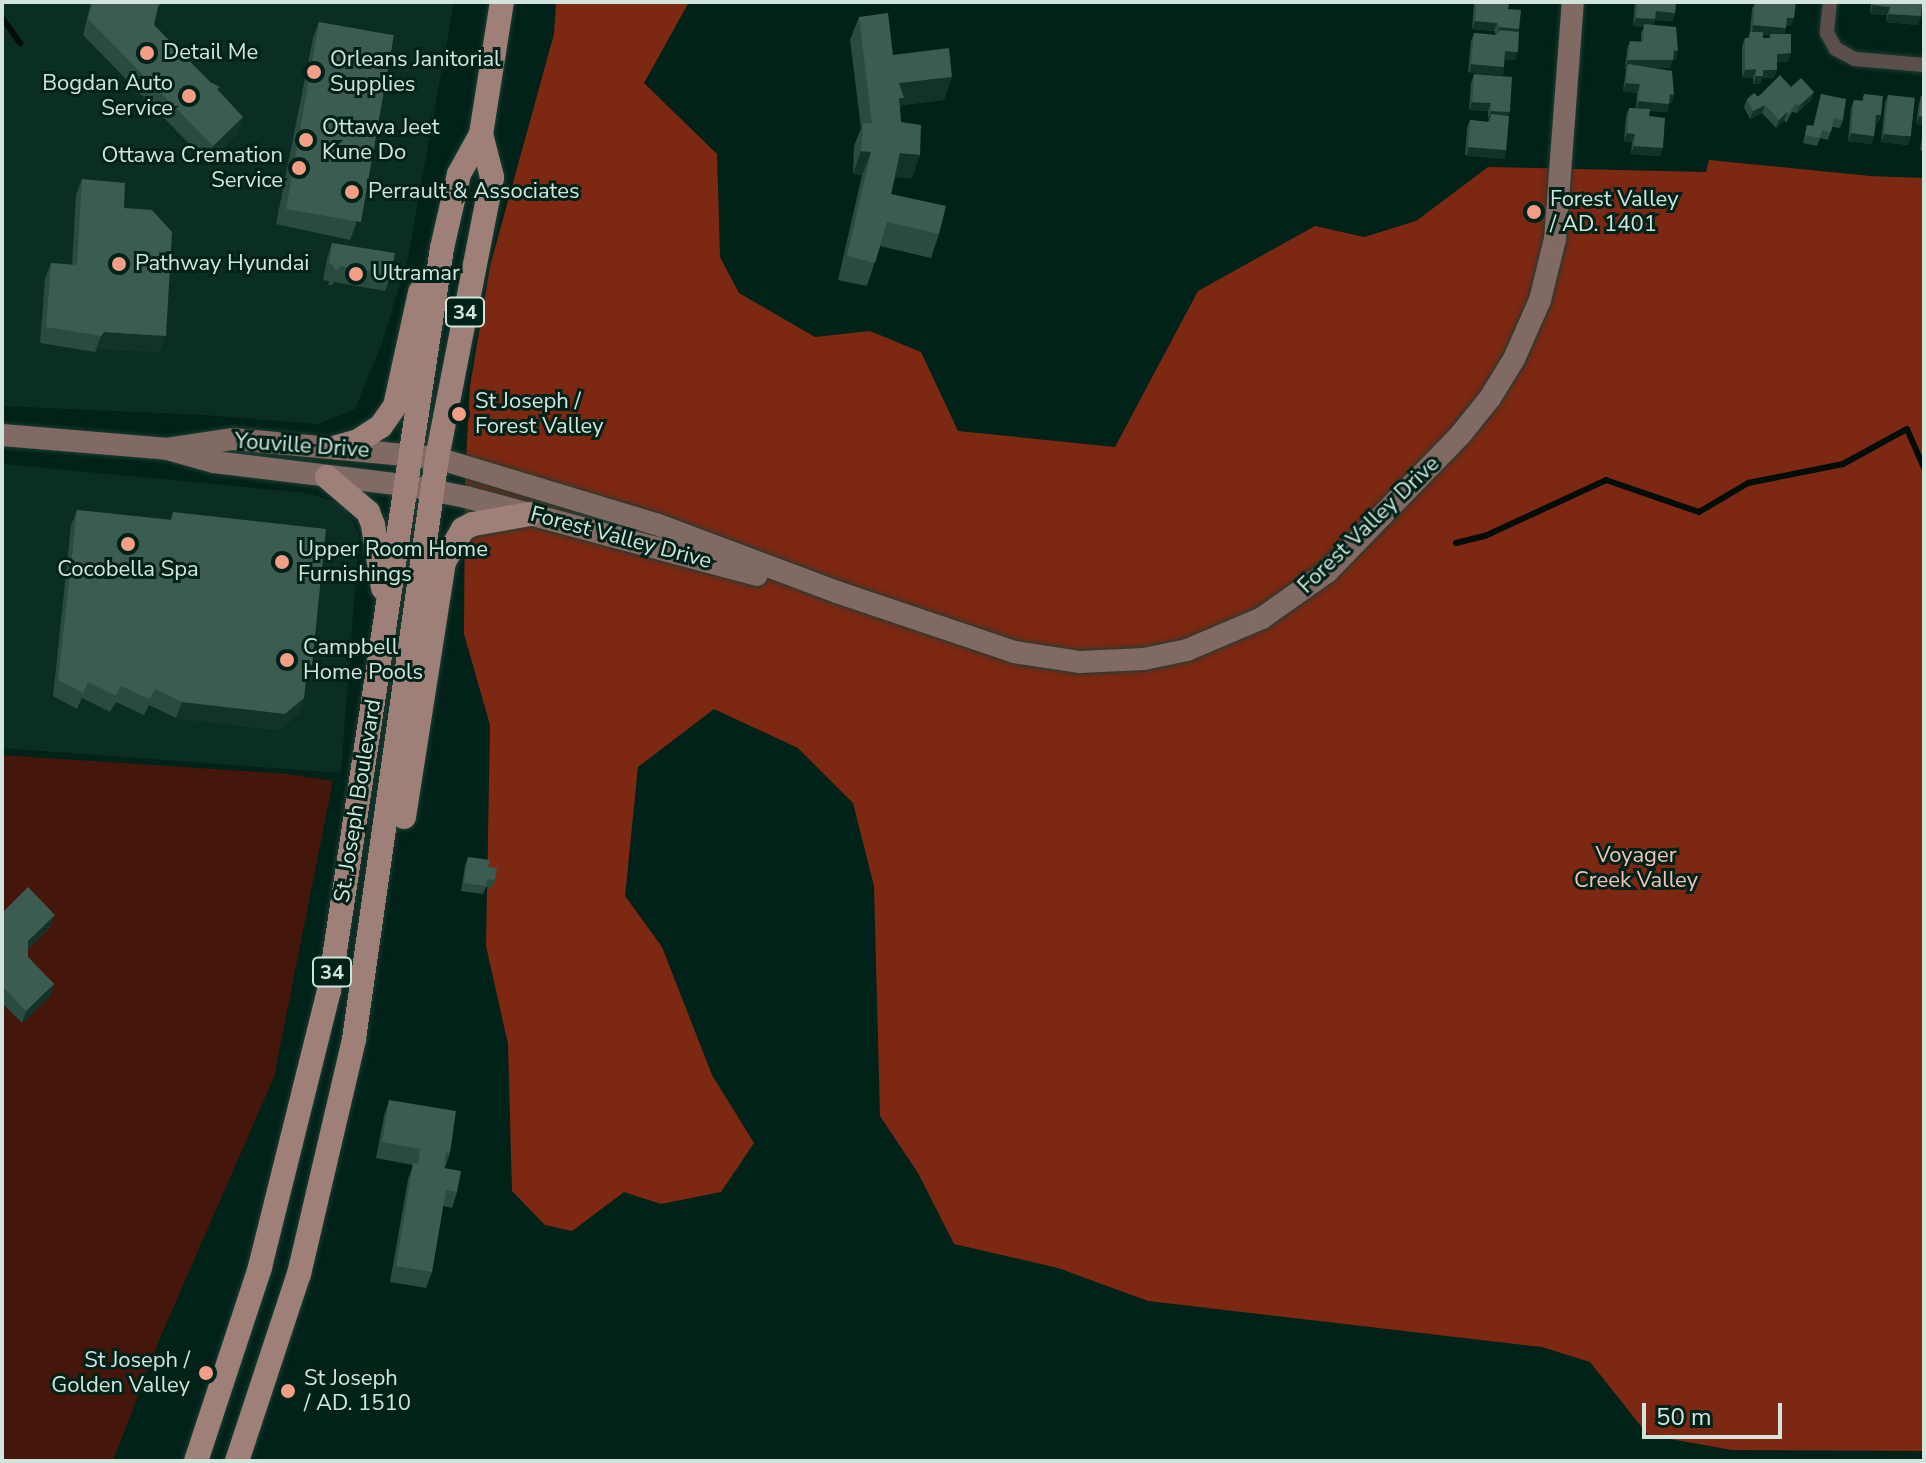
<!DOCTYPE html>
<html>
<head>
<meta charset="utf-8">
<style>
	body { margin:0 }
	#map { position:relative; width:1926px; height:1463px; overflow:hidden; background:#002218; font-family:"Nunito Sans",sans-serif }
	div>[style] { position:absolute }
	.built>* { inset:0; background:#0b2e24 }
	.green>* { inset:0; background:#45170c }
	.forest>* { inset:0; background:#7d2813 }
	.stream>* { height:6px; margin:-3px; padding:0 3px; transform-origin:3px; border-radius:3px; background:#010d09 }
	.roads { filter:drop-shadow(0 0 2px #1d3d34) drop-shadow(0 0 2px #1d3d34) }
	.street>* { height:14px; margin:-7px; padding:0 7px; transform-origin:7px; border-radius:7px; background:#5c4e4a }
	.secondary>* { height:22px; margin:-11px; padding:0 11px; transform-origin:11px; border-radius:11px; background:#826a64 }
	.primary>* { height:24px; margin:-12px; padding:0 12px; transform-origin:12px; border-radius:12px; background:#9e8079 }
	.wall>* { inset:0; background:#2a4b40 }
	.shaded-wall>* { inset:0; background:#113329; transform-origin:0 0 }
	.building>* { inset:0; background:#3c5b51; transform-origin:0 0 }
	.dots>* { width:22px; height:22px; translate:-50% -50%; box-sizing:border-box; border:4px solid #002218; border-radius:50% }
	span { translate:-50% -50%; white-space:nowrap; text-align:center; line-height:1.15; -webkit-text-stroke:6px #002218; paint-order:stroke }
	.shield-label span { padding:2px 6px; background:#002218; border:2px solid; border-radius:6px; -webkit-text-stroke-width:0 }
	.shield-label { font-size:20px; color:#d2e5dd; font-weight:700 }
	.poi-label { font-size:22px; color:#d2e5dd }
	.left { translate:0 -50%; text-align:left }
	.right { translate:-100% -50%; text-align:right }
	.street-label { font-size:22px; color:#d2e5dd }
	.park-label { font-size:22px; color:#f5c3b6 }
	.frame { position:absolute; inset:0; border:4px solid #d2e5dd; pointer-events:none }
	.scale { position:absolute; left:1642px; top:1403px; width:140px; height:36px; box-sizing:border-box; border:4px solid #d2e5dd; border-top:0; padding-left:10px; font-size:24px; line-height:28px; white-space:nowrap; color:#d2e5dd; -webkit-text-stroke:6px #002218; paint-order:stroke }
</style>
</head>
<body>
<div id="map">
	<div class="built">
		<i style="clip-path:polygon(2px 2px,454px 2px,408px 257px,382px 343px,355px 409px,318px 424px,205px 415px,2px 406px)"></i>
		<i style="clip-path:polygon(2px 464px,308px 493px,346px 506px,359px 536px,341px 773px,2px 748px)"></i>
	</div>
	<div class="green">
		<i style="clip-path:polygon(2px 755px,288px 774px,333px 781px,274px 1077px,160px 1338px,113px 1461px,2px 1461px)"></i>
	</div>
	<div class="forest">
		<i style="clip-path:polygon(556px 2px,689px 2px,644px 83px,717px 154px,720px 257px,739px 293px,815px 337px,870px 331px,921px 352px,958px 431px,1115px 447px,1198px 291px,1315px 226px,1364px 237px,1416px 221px,1488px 167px,1706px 172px,1709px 160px,1870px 176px,1924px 178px,1924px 1451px,1732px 1450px,1648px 1435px,1590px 1362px,1542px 1347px,1148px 1301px,1058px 1268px,954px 1244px,918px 1173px,880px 1116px,874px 886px,853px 803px,798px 748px,714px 709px,638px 767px,625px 896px,662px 947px,712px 1075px,754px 1143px,721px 1192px,661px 1204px,624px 1192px,572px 1231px,545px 1225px,512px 1191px,508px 1044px,486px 946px,490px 725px,464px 634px,465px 477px,470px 386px,490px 266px,554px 34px)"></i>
	</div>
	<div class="stream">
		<i style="left:2px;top:18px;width:31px;rotate:54deg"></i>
		<i style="left:1456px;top:543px;width:30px;rotate:-14deg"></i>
		<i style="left:1485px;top:536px;width:133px;rotate:-24.8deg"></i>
		<i style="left:1606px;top:480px;width:98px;rotate:19deg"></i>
		<i style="left:1699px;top:512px;width:57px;rotate:-30.6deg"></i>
		<i style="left:1748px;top:483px;width:97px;rotate:-11.3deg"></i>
		<i style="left:1843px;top:464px;width:73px;rotate:-28.7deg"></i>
		<i style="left:1907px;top:429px;width:43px;rotate:66.4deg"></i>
	</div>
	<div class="roads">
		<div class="street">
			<i style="left:1830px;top:2px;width:31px;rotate:96deg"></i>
			<i style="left:1827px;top:33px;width:18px;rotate:61deg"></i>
			<i style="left:1836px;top:49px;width:21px;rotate:28deg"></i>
			<i style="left:1855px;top:59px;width:69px;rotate:5deg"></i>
		</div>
		<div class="secondary">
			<i style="left:2px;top:435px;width:166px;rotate:4.8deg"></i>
			<i style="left:167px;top:449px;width:49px;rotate:15.5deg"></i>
			<i style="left:214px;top:462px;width:192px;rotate:6.9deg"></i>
			<i style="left:405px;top:485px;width:62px;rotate:11.1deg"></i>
			<i style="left:466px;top:497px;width:301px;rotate:15deg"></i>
			<i style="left:167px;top:449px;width:67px;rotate:-8.6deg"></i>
			<i style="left:233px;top:439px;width:205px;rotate:5.3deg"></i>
			<i style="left:437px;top:458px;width:229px;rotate:16.8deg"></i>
			<i style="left:656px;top:524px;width:193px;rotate:20.6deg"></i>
			<i style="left:837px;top:592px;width:187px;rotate:18.7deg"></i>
			<i style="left:1014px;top:652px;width:67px;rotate:8.6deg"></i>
			<i style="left:1080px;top:662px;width:64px;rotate:-2.7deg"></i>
			<i style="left:1144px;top:659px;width:44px;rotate:-11.8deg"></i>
			<i style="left:1187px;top:650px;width:82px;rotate:-23.1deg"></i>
			<i style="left:1262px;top:618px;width:80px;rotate:-35.3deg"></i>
			<i style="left:1327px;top:572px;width:192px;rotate:-45.8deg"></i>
			<i style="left:1461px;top:434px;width:46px;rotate:-51.1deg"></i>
			<i style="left:1490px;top:398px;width:46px;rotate:-58.4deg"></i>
			<i style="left:1514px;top:359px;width:64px;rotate:-66.2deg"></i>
			<i style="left:1540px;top:300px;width:63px;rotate:-76.2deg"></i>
			<i style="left:1555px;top:239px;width:238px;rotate:-85.7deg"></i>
		</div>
		<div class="primary">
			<i style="left:337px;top:447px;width:22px;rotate:-16deg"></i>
			<i style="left:358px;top:441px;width:27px;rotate:-33deg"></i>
			<i style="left:381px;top:426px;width:24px;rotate:-55deg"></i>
			<i style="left:395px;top:406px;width:117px;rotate:-77.6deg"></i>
			<i style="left:327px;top:477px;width:54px;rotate:40.5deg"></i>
			<i style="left:368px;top:512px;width:14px;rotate:69deg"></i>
			<i style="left:373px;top:525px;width:64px;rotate:81deg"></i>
			<i style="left:404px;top:817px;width:258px;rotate:-81.1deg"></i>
			<i style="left:444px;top:562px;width:38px;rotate:-60deg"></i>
			<i style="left:463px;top:529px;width:11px;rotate:-27deg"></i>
			<i style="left:473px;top:524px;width:58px;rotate:-10deg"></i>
			<i style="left:196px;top:1461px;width:204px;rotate:-71.7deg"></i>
			<i style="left:260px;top:1267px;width:284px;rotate:-76deg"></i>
			<i style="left:329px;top:991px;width:752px;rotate:-81.35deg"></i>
			<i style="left:442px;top:248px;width:76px;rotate:-77.1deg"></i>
			<i style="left:459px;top:174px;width:46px;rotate:-61.2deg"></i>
			<i style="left:481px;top:134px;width:134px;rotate:-81deg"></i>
			<i style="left:237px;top:1461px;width:197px;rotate:-71.7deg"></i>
			<i style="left:299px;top:1274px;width:241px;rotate:-76.8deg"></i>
			<i style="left:354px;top:1039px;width:587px;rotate:-81.87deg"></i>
			<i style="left:437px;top:458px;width:286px;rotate:-78.9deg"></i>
			<i style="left:492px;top:177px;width:44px;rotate:-104.3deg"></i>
		</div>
	</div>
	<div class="wall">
		<i style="clip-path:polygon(91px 2px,161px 2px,160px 6px,158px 6px,154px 25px,218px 90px,238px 133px,207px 162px,83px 35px)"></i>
		<i style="clip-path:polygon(1474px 2px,1509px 2px,1508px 9px,1519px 29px,1515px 60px,1504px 59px,1504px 67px,1501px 75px,1468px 72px,1471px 41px,1474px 33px,1496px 35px,1494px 31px,1472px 29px)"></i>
		<i style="clip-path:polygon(1635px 2px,1676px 2px,1675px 13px,1672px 21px,1655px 20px,1653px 25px,1675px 59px,1673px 59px,1670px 68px,1654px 68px,1672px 103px,1669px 103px,1666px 112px,1650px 111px,1649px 116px,1660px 156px,1631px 154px,1632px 142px,1624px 141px,1626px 116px,1629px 108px,1636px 108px,1637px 93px,1623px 91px,1626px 69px,1625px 69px,1627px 49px,1630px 41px,1641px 42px,1641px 33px,1644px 27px,1633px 26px)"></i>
		<i style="clip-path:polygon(evenodd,1755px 2px,1794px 18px,1791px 26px,1786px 26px,1784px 34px,1788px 62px,1777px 62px,1774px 78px,1762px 78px,1760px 84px,1753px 84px,1753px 78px,1742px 78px,1742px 46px,1745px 38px,1748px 38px,1750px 32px,1752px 9px,1755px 2px,1763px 34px,1770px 35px,1769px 38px,1763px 38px,1763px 34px)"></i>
		<i style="clip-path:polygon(1871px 2px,1922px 2px,1921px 16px,1918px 25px,1886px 22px,1887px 15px,1870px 14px)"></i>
		<i style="clip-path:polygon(859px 17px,893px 55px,944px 100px,902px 105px,900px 110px,901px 122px,912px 178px,895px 177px,891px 194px,939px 234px,931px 258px,880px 246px,867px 286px,838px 280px,862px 175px,853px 174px,854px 146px,861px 128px,850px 40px)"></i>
		<i style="clip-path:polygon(319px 22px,356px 224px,350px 240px,276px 224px,313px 38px)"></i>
		<i style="clip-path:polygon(1474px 74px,1509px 116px,1506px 150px,1503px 158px,1465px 155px,1467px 128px,1470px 120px,1488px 122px,1489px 119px,1488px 119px,1488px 111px,1469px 110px,1471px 83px)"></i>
		<i style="clip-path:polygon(1791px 87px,1814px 92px,1811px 100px,1797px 113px,1792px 112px,1786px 123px,1784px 120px,1776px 128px,1762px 113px,1750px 119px,1744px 107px,1747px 99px)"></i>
		<i style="clip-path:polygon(1821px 94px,1843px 120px,1840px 128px,1832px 127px,1828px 140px,1820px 138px,1817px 146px,1803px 143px,1807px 125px,1813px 126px)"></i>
		<i style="clip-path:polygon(1864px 94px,1881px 115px,1878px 123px,1876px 123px,1874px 136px,1871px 144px,1848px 141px,1851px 108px,1854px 100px,1862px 101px)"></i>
		<i style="clip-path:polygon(1888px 95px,1908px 145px,1881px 142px,1885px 103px)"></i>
		<i style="clip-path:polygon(1921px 96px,1924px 96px,1924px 150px,1920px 150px,1924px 125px,1916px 124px,1919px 104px)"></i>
		<i style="clip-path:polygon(82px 179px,124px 208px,160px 352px,99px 348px,95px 352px,40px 343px,45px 279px,51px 263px,72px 265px,76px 195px)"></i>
		<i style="clip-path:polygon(332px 243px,391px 275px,385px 291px,334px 282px,333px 285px,328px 285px,329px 281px,323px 280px,327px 259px)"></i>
		<i style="clip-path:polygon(77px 510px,170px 520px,173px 512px,306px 681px,304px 698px,298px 714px,279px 730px,176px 718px,149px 705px,144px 715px,116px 702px,110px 712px,82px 698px,77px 709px,53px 696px,71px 526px)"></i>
		<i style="clip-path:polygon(468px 857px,495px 880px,492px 888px,486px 887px,483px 894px,461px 891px,465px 865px)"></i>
		<i style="clip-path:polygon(2px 913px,50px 927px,28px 949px,28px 957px,54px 984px,50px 996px,22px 1023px,2px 1003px)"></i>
		<i style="clip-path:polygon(389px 1100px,450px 1153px,445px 1168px,457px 1192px,452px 1208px,443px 1206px,432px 1272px,426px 1288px,390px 1282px,408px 1179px,413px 1165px,376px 1158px,384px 1116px)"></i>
	</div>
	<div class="shaded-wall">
		<i style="clip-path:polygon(1873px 5px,1890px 7px,1887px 15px,1870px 14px)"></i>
		<i style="clip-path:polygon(1656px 11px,1675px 13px,1672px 21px,1655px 20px,1652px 28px,1633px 26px,1636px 18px)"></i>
		<i style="clip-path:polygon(1889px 14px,1921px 16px,1918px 25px,1886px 22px)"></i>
		<i style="clip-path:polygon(1787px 18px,1794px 18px,1791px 26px,1784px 26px)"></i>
		<i style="clip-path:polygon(1475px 21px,1497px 23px,1494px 31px,1472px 29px)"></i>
		<i style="left:1753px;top:25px;width:33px;height:9px;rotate:5deg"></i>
		<i style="clip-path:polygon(1500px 27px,1519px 29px,1516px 37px,1497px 35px)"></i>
		<i style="left:1674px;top:50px;width:4px;height:9px;rotate:14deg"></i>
		<i style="clip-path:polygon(1505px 51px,1518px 52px,1515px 60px,1502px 59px)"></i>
		<i style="clip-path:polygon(1791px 53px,1788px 62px,1774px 62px,1777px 54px)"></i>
		<i style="clip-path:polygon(1628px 60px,1673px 60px,1670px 68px,1628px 69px,1628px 64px,1625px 69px)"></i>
		<i style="left:1471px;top:64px;width:33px;height:9px;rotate:5deg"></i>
		<i style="clip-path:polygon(1756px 69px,1753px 78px,1742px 78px,1745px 70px)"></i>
		<i style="clip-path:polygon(1763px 70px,1777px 70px,1774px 78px,1762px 78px,1760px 84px,1753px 84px,1756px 76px)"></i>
		<i style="clip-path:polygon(952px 77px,944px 100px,902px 105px,896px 121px,899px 83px)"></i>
		<i style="clip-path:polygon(1626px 83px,1640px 84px,1637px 93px,1623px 91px)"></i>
		<i style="clip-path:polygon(1814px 92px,1811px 100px,1797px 113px,1800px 105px)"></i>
		<i style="clip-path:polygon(1670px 94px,1674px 95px,1672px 103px,1667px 103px)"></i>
		<i style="left:1638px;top:101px;width:31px;height:8px;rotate:6deg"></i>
		<i style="clip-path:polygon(1472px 102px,1491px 103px,1488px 111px,1469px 110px)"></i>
		<i style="clip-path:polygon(1765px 105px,1762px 113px,1750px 119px,1753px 111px)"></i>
		<i style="clip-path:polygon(1491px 111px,1510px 112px,1507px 121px,1491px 114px,1489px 119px,1488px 119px)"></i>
		<i style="clip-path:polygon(1787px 112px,1784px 120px,1776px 128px,1779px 120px)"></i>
		<i style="clip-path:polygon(1876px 115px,1881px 115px,1878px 123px,1874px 123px)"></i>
		<i style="clip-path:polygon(1919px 116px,1924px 117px,1924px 125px,1916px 124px)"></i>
		<i style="clip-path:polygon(243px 117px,238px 133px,207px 162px,213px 146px)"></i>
		<i style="clip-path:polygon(1627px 133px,1635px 134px,1632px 142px,1624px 141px)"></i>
		<i style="clip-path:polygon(1851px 133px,1874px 136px,1871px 144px,1848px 141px)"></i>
		<i style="clip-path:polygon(1884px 134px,1911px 137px,1908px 145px,1881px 142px)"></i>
		<i style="clip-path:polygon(1634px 146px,1663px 148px,1660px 156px,1631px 154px)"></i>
		<i style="left:1468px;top:147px;width:38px;height:9px;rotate:5deg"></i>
		<i style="clip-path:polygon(861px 151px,871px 152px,862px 175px,853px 174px)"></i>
		<i style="clip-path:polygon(900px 153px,920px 155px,912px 178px,892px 177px)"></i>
		<i style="clip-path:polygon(104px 332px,166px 336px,160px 352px,99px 348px,95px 352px,101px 336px)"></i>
		<i style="left:307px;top:664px;width:5px;height:17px;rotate:11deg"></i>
		<i style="clip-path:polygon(304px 698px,298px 714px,279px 730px,176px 718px,182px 702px)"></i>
		<i style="clip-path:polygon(55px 915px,50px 927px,24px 953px,28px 941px)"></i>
		<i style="clip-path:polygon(54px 984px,50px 996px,22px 1023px,26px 1011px)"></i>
	</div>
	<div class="building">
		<i style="clip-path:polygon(93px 2px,159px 2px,154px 25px,210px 82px,220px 87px,217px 89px,243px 117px,213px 146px,88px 19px)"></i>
		<i style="clip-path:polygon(1476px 2px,1509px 2px,1508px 9px,1521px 10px,1519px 29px,1500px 27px,1497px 23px,1475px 21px)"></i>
		<i style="clip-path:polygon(1637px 2px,1676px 2px,1675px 13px,1656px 11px,1655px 19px,1636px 18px)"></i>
		<i style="clip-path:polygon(1755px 2px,1796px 2px,1794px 18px,1787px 18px,1786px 28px,1753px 25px)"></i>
		<i style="clip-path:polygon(1873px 2px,1922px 2px,1921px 16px,1889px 14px,1890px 7px,1873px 5px)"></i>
		<i style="clip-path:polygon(888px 13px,893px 55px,949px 48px,952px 77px,899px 83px,904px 98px,899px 98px,901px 122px,921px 125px,920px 155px,900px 153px,891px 194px,946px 206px,939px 234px,887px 222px,875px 263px,847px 256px,871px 152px,861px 151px,863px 123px,872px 123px,859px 17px)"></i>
		<i style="left:319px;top:22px;width:76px;height:190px;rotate:10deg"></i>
		<i style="clip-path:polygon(1644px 24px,1676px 27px,1678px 51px,1674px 50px,1673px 60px,1628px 60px,1630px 41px,1643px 42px)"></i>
		<i style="clip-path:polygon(1500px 30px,1519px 32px,1518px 52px,1505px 51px,1504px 67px,1471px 64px,1474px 33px,1496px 35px)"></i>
		<i style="clip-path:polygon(1750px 32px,1763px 32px,1763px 38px,1771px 38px,1770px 34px,1791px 34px,1791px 53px,1777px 54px,1777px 70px,1763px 70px,1763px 76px,1756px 76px,1756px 69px,1745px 70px,1745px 38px,1750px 38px)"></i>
		<i style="clip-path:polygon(1628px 64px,1672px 71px,1674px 95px,1670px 94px,1669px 104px,1638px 101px,1640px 84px,1626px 83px)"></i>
		<i style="clip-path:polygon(1474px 74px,1512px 77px,1510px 112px,1491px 111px,1491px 103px,1472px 102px)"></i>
		<i style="clip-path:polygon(1780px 75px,1791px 87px,1801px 78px,1814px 92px,1800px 105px,1795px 104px,1789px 114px,1787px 112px,1779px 120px,1765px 105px,1753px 111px,1747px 99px,1754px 93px,1758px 97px)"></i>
		<i style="clip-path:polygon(1821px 94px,1846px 99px,1843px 120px,1834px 118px,1831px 132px,1822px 130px,1820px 138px,1805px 135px,1807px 125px,1814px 126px)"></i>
		<i style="clip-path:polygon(1864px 94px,1883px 96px,1881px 115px,1876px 115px,1874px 136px,1851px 133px,1854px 100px,1863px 101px)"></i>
		<i style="left:1888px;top:95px;width:27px;height:39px;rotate:6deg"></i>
		<i style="clip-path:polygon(1921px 96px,1924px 96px,1924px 117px,1919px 116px)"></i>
		<i style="clip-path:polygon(1629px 108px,1650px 109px,1649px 116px,1665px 118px,1663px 148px,1634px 146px,1635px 134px,1627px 133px)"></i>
		<i style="clip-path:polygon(1491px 114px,1509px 116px,1506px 150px,1468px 147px,1470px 120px,1490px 122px)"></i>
		<i style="clip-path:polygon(82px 179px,125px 183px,124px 208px,152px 210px,172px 232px,166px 336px,104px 332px,101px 336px,46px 327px,51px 263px,77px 265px)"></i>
		<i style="clip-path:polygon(332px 243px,395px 253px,391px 275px,340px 266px,339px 269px,334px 269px,334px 265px,329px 264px)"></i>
		<i style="clip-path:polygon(77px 510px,172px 520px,173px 512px,326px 529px,312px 665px,307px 664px,304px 698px,285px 714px,182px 702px,155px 689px,149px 699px,121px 686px,116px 696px,88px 682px,83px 693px,58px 680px)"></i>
		<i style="clip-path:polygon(468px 857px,490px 860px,488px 867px,497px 868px,495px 880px,487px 879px,486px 886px,464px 883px)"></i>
		<i style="clip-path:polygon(28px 887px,55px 915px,28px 941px,28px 957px,54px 984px,26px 1011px,2px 986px,2px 913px)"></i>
		<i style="clip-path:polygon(389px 1100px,456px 1111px,450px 1153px,446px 1152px,444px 1168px,461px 1171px,457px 1192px,446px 1190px,432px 1272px,396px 1266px,413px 1163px,418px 1164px,420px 1149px,382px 1142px)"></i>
	</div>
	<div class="dots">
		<i style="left:147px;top:53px;background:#f49e88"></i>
		<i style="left:314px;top:72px;background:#f49e88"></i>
		<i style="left:189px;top:96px;background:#f49e88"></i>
		<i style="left:306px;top:140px;background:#f49e88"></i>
		<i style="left:299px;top:168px;background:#f49e88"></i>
		<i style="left:352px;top:192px;background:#f49e88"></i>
		<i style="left:1534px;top:212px;background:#f49e88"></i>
		<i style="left:119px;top:264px;background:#f49e88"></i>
		<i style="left:356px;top:274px;background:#f49e88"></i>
		<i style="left:459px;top:414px;background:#f49e88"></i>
		<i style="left:128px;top:544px;background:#f49e88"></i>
		<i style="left:282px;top:562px;background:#f49e88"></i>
		<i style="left:287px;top:660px;background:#f49e88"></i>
		<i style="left:206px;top:1373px;background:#f49e88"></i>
		<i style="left:288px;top:1391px;background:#f49e88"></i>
	</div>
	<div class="shield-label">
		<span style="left:465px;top:312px">34</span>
		<span style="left:332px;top:972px">34</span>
	</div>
	<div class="poi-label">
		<span class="left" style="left:163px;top:53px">Detail Me</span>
		<span class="left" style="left:330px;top:72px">Orleans Janitorial<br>Supplies</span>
		<span class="right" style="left:173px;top:96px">Bogdan Auto<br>Service</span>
		<span class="left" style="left:322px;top:140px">Ottawa Jeet<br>Kune Do</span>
		<span class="right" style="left:283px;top:168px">Ottawa Cremation<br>Service</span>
		<span class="left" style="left:368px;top:192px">Perrault &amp; Associates</span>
		<span class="left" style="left:1550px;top:212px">Forest Valley<br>/ AD. 1401</span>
		<span class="left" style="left:135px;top:264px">Pathway Hyundai</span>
		<span class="left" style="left:372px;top:274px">Ultramar</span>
		<span class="left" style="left:475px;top:414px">St Joseph /<br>Forest Valley</span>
		<span class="left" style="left:298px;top:562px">Upper Room Home<br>Furnishings</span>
		<span style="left:128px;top:570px">Cocobella Spa</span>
		<span class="left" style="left:303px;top:660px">Campbell<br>Home Pools</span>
		<span class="right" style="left:190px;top:1373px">St Joseph /<br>Golden Valley</span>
		<span class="left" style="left:304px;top:1391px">St Joseph<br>/ AD. 1510</span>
	</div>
	<div class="street-label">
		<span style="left:302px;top:446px;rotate:4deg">Youville Drive</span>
		<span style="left:1369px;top:525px;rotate:-44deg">Forest Valley Drive</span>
		<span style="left:621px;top:538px;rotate:15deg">Forest Valley Drive</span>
		<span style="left:358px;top:801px;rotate:-81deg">St. Joseph Boulevard</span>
	</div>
	<div class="park-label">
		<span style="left:1636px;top:868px">Voyager<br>Creek Valley</span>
	</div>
	<div class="frame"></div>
	<div class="scale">50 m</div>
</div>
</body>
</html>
